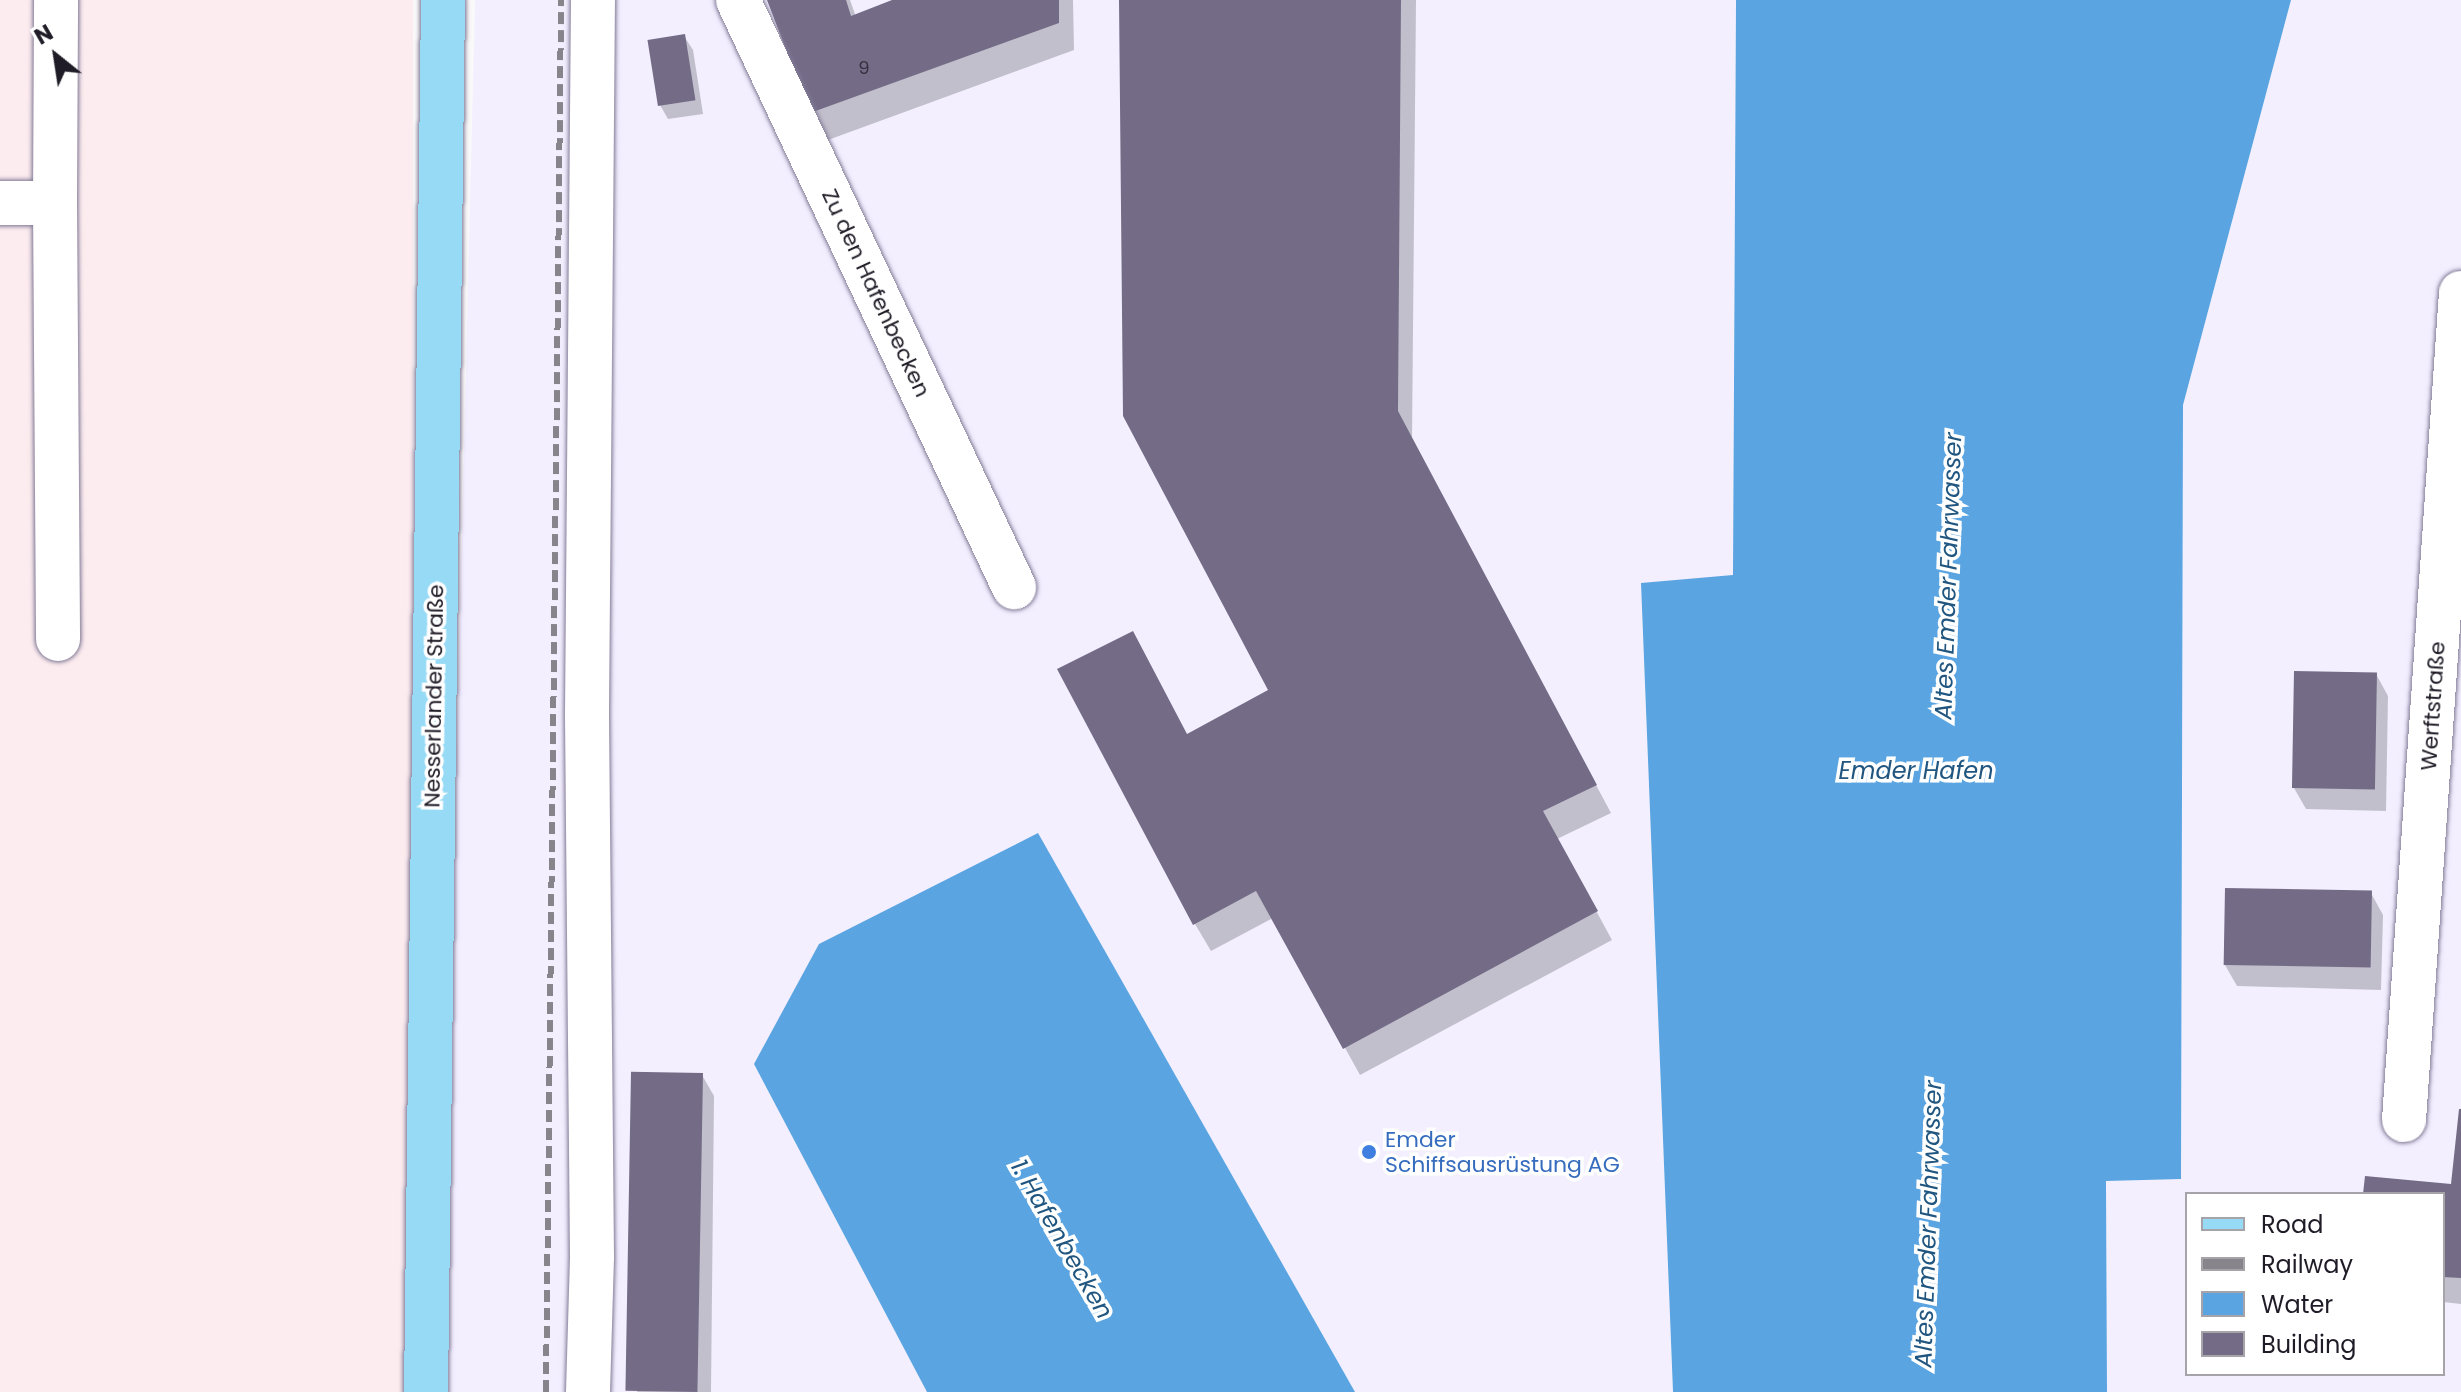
<!DOCTYPE html>
<html>
<head>
<meta charset="utf-8">
<style>
	body { margin:0 }
	#map { position:relative; width:2461px; height:1392px; overflow:hidden; background:#fafafa; font-family:Poppins,sans-serif }
	div>[style] { position:absolute }
	.commercial>* { inset:0; background:#fcecef; transform-origin:0 0 }
	.built>* { inset:0; background:#f3efff }
	.water>* { inset:0; background:#59a4e1 }
	.shadow>* { inset:0; background:#0003 }
	.building>* { inset:0; background:#746c87; transform-origin:0 0 }
	.roads { filter:drop-shadow(0 0 2px #837b97) drop-shadow(0 0 2px #837b97) }
	.minor>* { height:44px; margin:-22px; padding:0 22px; transform-origin:22px; border-radius:22px; background:#fff }
	.major>* { height:44px; margin:-22px; padding:0 22px; transform-origin:22px; border-radius:22px; background:#97daf5 }
	.rail>* { height:6px; margin-top:-3px; transform-origin:0; background:repeating-linear-gradient(90deg,#87858b 0 12px,transparent 0 18px) }
	.dots>* { width:22px; height:22px; translate:-50% -50%; box-sizing:border-box; border:4px solid #fff; border-radius:50% }
	span { translate:-50% -50%; white-space:nowrap; text-align:center; line-height:1.15; -webkit-text-stroke:7px #fff; paint-order:stroke }
	.number-label { font-size:18px; color:#35303f }
	.number-label span { -webkit-text-stroke-width:0 }
	.street-label { font-size:22px; color:#201c27 }
	.shop-label { font-size:22px; color:#366cbe }
	.left { translate:0 -50%; text-align:left }
	.water-label { font-size:24px; color:#20567f; font-style:italic }
	.legend { position:absolute; left:2185px; top:1192px; width:260px; height:184px; box-sizing:border-box; background:#fff; border:2px solid #a6a4a9; margin:0; padding:10px 14px; list-style:none; font-size:24px; color:#201c27 }
	.legend li { display:flex; align-items:center; gap:16px; height:40px }
	.legend b { width:40px; border:2px solid #a6a4a9 }
	.north { position:absolute; left:16px; top:16px; width:80px; height:80px; -webkit-text-stroke:6px #fff; paint-order:stroke; rotate:330deg; font-size:22px; font-weight:700; line-height:32px; text-align:center; color:#201c27 }
	.north::after { content:''; display:block; margin:auto; width:28px; height:36px; background:#201c27; clip-path:polygon(50% 0,100% 100%,50% 72%,0 100%) }
</style>
</head>
<body>
<div id="map">
	<div class="commercial">
		<i style="left:0;top:0;width:413px;height:1392px"></i>
	</div>
	<div class="built">
		<i style="clip-path:polygon(475px 0,1736px 0,1733px 576px,1641px 583px,1673px 1392px,1355px 1392px,1038px 834px,754px 1064px,927px 1392px,441px 1392px)"></i>
		<i style="clip-path:polygon(evenodd,2291px 0,2461px 0,2461px 1392px,2107px 1392px,2106px 1181px,2181px 1179px,2183px 405px,2291px 0,2187px 1194px,2443px 1194px,2443px 1374px,2187px 1374px,2187px 1194px)"></i>
	</div>
	<div class="water">
		<i style="clip-path:polygon(1736px 0,2291px 0,2183px 405px,2181px 1179px,2106px 1181px,2107px 1392px,1673px 1392px,1641px 583px,1733px 575px)"></i>
		<i style="clip-path:polygon(1038px 833px,1355px 1392px,927px 1392px,754px 1064px,819px 944px)"></i>
	</div>
	<div class="shadow">
		<i style="clip-path:polygon(770px 0,850px 0,856px 17px,898px 0,1073px 0,1074px 50px,828px 140px,812px 112px)"></i>
		<i style="clip-path:polygon(1121px 0,1416px 0,1412px 441px,1611px 813px,1557px 839px,1612px 940px,1360px 1075px,1273px 918px,1211px 951px,1195px 924px,1188px 736px,1271px 691px)"></i>
		<i style="clip-path:polygon(684px 36px,693px 50px,703px 114px,668px 119px,660px 105px)"></i>
		<i style="clip-path:polygon(2376px 674px,2388px 696px,2386px 811px,2306px 809px,2294px 788px)"></i>
		<i style="clip-path:polygon(2371px 893px,2383px 915px,2381px 990px,2237px 986px,2225px 965px)"></i>
		<i style="clip-path:polygon(702px 1075px,714px 1096px,711px 1392px,637px 1392px)"></i>
		<i style="clip-path:polygon(2461px 1108px,2461px 1304px,2443px 1302px,2443px 1194px,2365px 1194px,2453px 1186px)"></i>
	</div>
	<div class="building">
		<i style="clip-path:polygon(767px 0,846px 0,851px 16px,892px 0,1059px 0,1059px 23px,810px 113px)"></i>
		<i style="clip-path:polygon(1119px 0,1401px 0,1398px 411px,1597px 785px,1543px 811px,1598px 911px,1343px 1049px,1256px 891px,1193px 925px,1057px 669px,1133px 631px,1187px 734px,1268px 690px,1123px 416px)"></i>
		<i style="left:685px;top:34px;width:67px;height:38px;rotate:81deg"></i>
		<i style="left:2294px;top:671px;width:83px;height:117px;rotate:1deg"></i>
		<i style="left:2225px;top:888px;width:147px;height:77px;rotate:1deg"></i>
		<i style="left:703px;top:1073px;width:319px;height:72px;rotate:91deg"></i>
		<i style="clip-path:polygon(2459px 1109px,2461px 1109px,2461px 1278px,2443px 1277px,2443px 1194px,2363px 1194px,2365px 1176px,2451px 1184px)"></i>
	</div>
	<div class="roads">
		<div class="minor">
			<i style="left:738px;top:0;width:649px;rotate:64.82deg"></i>
			<i style="left:0;top:203px;width:55px"></i>
			<i style="left:55px;top:203px;width:436px;rotate:89.6deg"></i>
			<i style="left:55px;top:203px;width:203px;rotate:-89.7deg"></i>
			<i style="left:2404px;top:1120px;width:829px;rotate:-86.06deg"></i>
			<i style="left:588px;top:1392px;width:135px;rotate:-88.3deg"></i>
			<i style="left:592px;top:1257px;width:544px;rotate:-90.53deg"></i>
			<i style="left:587px;top:713px;width:713px;rotate:-89.52deg"></i>
		</div>
		<div class="major">
			<i style="left:426px;top:1392px;width:1392px;rotate:-89.3deg"></i>
		</div>
	</div>
	<div class="rail">
		<i style="left:546px;top:1392px;width:1392px;rotate:-89.38deg"></i>
	</div>
	<div class="dots">
		<i style="left:1369px;top:1152px;background:#3f7fe0"></i>
	</div>
	<div class="number-label">
		<span style="left:864px;top:68px">9</span>
	</div>
	<div class="street-label">
		<span style="left:876px;top:293px;rotate:65deg">Zu den Hafenbecken</span>
		<span style="left:434px;top:696px;rotate:-89deg">Nesserlander Straße</span>
		<span style="left:2433px;top:706px;rotate:-86deg">Werftstraße</span>
	</div>
	<div class="shop-label">
		<span class="left" style="left:1385px;top:1152px">Emder<br>Schiffsausrüstung AG</span>
	</div>
	<div class="water-label">
		<span style="left:1948px;top:576px;rotate:-88deg">Altes Emder Fahrwasser</span>
		<span style="left:1916px;top:771px">Emder Hafen</span>
		<span style="left:1928px;top:1224px;rotate:-88deg">Altes Emder Fahrwasser</span>
		<span style="left:1062px;top:1239px;rotate:60deg">1. Hafenbecken</span>
	</div>
	<ul class="legend">
	<li><b style="height:10px;background:#97daf5"></b>Road</li>
	<li><b style="height:10px;background:#87858b"></b>Railway</li>
	<li><b style="height:22px;background:#59a4e1"></b>Water</li>
	<li><b style="height:22px;background:#746c87"></b>Building</li>
	</ul>
	<div class="north">N</div>
</div>
</body>
</html>
